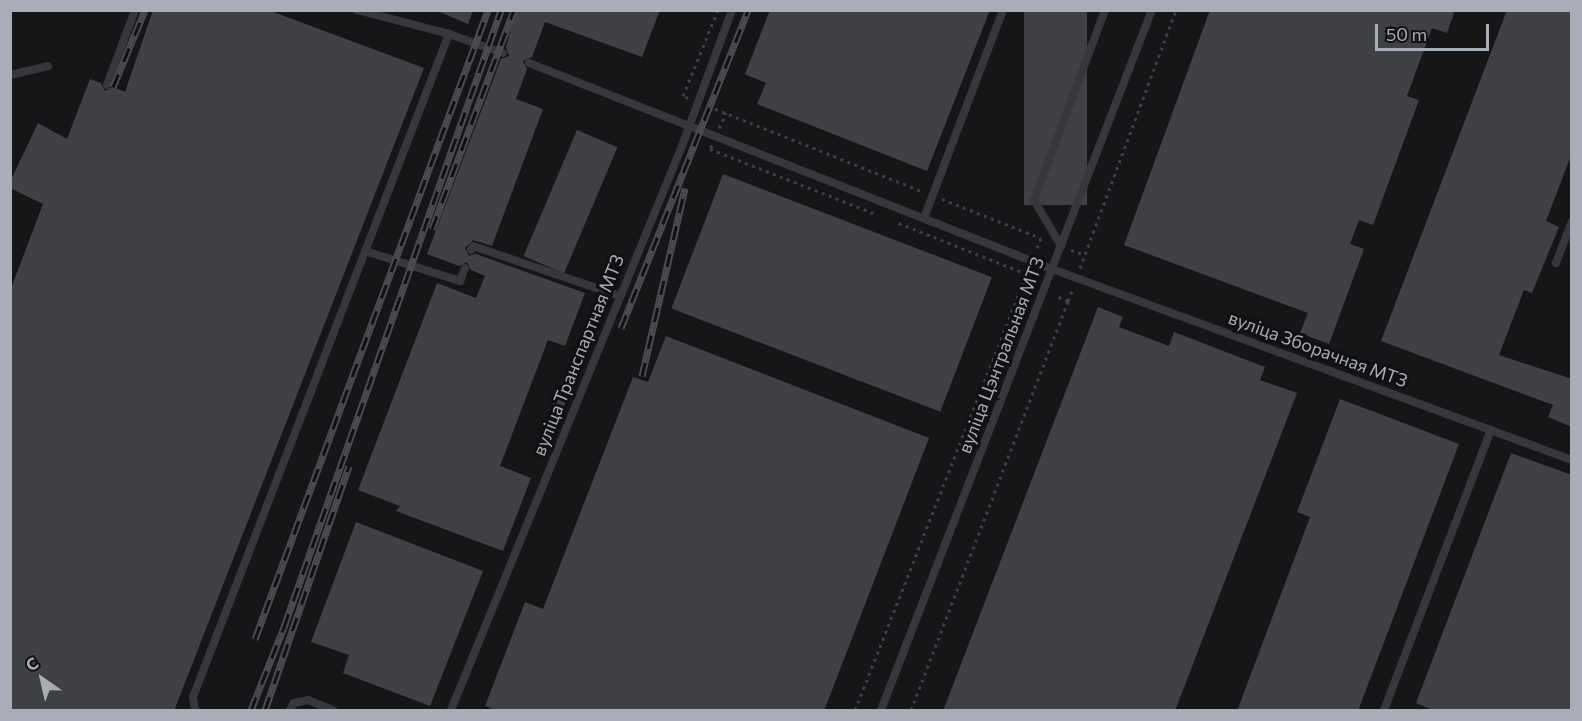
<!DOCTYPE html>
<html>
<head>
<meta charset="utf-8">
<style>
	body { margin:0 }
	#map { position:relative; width:1582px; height:721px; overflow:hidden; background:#161618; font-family:Commissioner,sans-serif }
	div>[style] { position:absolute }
	.building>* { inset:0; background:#404145; transform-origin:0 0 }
	.path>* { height:3px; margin-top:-1.5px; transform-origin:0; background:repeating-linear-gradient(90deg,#3d3f44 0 3px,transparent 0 7.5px) }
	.service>* { height:8px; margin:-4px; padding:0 4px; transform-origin:4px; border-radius:4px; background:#37383d }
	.rail>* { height:7px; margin-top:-3.5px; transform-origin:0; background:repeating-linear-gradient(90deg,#111113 0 14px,#4a4c52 0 28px); box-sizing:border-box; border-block:2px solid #4a4c52 }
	span { translate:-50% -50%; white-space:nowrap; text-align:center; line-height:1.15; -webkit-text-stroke:6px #111113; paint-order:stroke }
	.street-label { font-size:18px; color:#a8adb8 }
	.frame { position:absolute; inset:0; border:12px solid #a8adb8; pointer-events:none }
	.north { position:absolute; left:12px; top:649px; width:60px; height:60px; -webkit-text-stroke:4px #111113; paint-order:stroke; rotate:326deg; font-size:16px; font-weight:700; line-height:24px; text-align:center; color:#a8adb8 }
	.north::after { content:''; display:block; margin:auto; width:21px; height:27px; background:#a8adb8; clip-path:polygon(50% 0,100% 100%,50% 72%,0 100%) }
	.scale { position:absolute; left:1375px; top:24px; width:114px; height:27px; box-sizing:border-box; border:3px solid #a8adb8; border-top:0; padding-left:8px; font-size:18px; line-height:21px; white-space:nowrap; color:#a8adb8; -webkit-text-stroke:4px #111113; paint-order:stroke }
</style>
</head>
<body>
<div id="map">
	<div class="building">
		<i style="clip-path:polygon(153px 10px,268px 10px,424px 68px,174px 711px,10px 711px,10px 291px,43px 204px,10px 188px,10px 182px,38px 123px,67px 139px,90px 79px,101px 83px,105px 91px,113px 87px,125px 92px)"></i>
		<i style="clip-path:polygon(435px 10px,473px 10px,468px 24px)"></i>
		<i style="clip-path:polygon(516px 10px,660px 10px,642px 57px,545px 22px,532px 57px,523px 61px,527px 69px,516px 99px,543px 109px,492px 246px,473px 240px,465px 248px,469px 256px,476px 254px,585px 293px,565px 346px,548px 340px,500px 466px,531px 478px,503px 551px,396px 511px,400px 506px,358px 490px,437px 283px,476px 298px,485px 276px,471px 270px,467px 262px,459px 266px,427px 254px,501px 59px,509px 56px,506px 47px)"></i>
		<i style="clip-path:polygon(770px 10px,990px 10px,927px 171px,757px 104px,766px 83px,745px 74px)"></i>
		<i style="left:1024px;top:10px;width:63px;height:195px"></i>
		<i style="clip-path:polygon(1210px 10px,1455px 10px,1447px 33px,1432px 28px,1407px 96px,1419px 100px,1373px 225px,1359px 220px,1350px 244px,1364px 249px,1329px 344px,1300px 333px,1308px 313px,1124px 245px)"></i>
		<i style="clip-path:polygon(1507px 10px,1572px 10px,1572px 153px,1546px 221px,1559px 227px,1532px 293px,1524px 290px,1499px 355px,1572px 379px,1572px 427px,1548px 417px,1553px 405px,1381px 341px)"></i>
		<i style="left:577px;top:130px;width:44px;height:137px;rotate:23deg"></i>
		<i style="left:723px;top:174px;width:288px;height:144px;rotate:21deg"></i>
		<i style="clip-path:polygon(1098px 307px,1123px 317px,1119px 327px,1169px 346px,1174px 332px,1265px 367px,1260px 380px,1297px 393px,1175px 711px,943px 711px)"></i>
		<i style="clip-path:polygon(666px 336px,929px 438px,824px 711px,498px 711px,485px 706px,525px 602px,543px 609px,633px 377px,648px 382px)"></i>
		<i style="left:564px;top:377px;width:11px;height:64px;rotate:22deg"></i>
		<i style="clip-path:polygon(1340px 399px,1459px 444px,1358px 711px,1237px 711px,1310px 517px,1297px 512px)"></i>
		<i style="clip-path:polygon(1511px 453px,1572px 475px,1572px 711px,1435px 711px,1416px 703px)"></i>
		<i style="clip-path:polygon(356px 522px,483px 571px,430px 706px,343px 673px,349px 655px,311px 642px)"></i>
	</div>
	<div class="path">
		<i style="left:688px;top:98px;width:5px;rotate:-158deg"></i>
		<i style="left:683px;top:96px;width:93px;rotate:-67.9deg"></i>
		<i style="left:708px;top:106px;width:230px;rotate:21.7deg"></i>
		<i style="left:719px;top:128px;width:17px;rotate:-65deg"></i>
		<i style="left:712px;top:145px;width:4px;rotate:117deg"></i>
		<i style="left:710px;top:149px;width:178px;rotate:21.4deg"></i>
		<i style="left:942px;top:199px;width:106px;rotate:21.5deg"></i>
		<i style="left:1041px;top:238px;width:14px;rotate:111deg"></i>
		<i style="left:1071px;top:250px;width:15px;rotate:20deg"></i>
		<i style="left:1080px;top:268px;width:275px;rotate:-69.6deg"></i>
		<i style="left:1068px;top:301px;width:14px;rotate:-69deg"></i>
		<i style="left:855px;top:710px;width:469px;rotate:-68.5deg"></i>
		<i style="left:1027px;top:274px;width:141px;rotate:-158.3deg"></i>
		<i style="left:911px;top:710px;width:438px;rotate:-69deg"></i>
		<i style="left:1068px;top:301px;width:15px;rotate:-157deg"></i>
	</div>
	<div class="service">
		<i style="left:357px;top:10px;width:95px;rotate:14.6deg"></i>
		<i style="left:449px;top:34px;width:57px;rotate:19.4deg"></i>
		<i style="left:529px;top:63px;width:562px;rotate:21.5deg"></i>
		<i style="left:1052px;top:269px;width:554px;rotate:20.17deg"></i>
		<i style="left:10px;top:75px;width:39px;rotate:-13deg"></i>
		<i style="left:107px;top:85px;width:80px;rotate:-69.5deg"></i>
		<i style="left:924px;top:218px;width:222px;rotate:-69.2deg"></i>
		<i style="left:1061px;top:246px;width:53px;rotate:-120.4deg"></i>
		<i style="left:1034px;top:200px;width:203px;rotate:-69.5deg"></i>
		<i style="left:471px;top:250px;width:4px;rotate:-63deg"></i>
		<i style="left:473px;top:246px;width:155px;rotate:18.8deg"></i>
		<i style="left:365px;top:251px;width:100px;rotate:17.5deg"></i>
		<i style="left:460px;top:281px;width:14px;rotate:-69deg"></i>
		<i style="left:1556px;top:263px;width:45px;rotate:-69.1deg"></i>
		<i style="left:195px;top:710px;width:13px;rotate:-99deg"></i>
		<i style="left:193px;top:697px;width:711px;rotate:-68.89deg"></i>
		<i style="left:290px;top:710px;width:8px;rotate:-60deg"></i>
		<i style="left:294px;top:703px;width:14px;rotate:-12deg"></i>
		<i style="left:308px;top:700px;width:27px;rotate:22deg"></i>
		<i style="left:451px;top:710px;width:609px;rotate:-67.73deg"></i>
		<i style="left:682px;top:146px;width:145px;rotate:-69.8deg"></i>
		<i style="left:881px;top:710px;width:751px;rotate:-68.84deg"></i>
		<i style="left:1384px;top:710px;width:300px;rotate:-69.1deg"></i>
	</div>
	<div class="rail">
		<i style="left:113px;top:87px;width:83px;rotate:-67.4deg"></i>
		<i style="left:432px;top:229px;width:234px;rotate:-69.5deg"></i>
		<i style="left:621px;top:328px;width:342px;rotate:-68.2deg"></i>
		<i style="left:642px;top:376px;width:193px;rotate:-77.1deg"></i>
		<i style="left:255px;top:639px;width:671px;rotate:-69.67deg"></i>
		<i style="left:251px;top:710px;width:89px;rotate:-68.3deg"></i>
		<i style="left:284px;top:627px;width:654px;rotate:-70.62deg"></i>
		<i style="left:265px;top:710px;width:258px;rotate:-71deg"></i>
	</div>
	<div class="street-label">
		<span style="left:1318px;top:349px;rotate:20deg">вуліца Зборачная МТЗ</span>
		<span style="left:578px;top:355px;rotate:-68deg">вуліца Транспартная МТЗ</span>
		<span style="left:1001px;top:355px;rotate:-69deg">вуліца Цэнтральная МТЗ</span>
	</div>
	<div class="frame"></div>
	<div class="north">С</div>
	<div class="scale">50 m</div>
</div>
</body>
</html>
